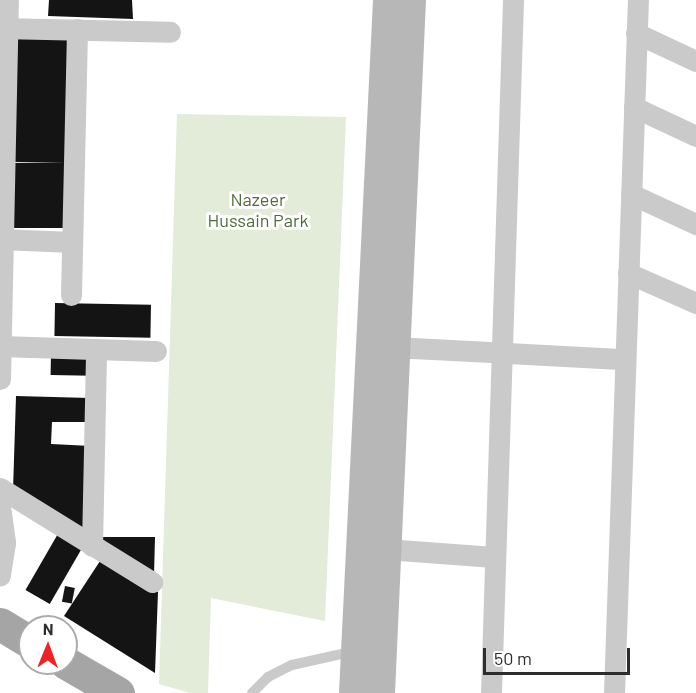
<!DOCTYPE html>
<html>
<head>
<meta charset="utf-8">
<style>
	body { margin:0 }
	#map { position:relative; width:696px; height:693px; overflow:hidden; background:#fff; font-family:Barlow,sans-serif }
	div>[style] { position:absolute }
	.green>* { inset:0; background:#e2ecd9 }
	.building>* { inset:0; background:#141414; transform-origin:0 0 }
	.lane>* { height:10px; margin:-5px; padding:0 5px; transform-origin:5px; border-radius:5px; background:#cacaca }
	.street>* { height:21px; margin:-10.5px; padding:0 10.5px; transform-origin:10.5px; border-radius:10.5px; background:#cacaca }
	.secondary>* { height:30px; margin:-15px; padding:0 15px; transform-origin:15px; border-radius:15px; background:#b7b7b7 }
	.primary>* { height:33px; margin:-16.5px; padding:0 16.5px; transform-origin:16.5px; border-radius:16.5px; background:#a5a5a5 }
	span { translate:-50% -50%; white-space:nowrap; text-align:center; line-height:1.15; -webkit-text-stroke:6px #fff; paint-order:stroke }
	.park-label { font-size:18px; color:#4d6c38 }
	.north { position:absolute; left:18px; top:615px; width:60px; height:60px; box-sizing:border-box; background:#fff; border:2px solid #ababab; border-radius:50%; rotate:1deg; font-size:16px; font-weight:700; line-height:24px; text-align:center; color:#2d2d2d }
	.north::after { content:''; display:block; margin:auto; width:21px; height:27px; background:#f12226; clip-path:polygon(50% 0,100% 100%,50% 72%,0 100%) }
	.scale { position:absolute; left:483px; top:648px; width:147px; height:27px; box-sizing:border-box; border:3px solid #2d2d2d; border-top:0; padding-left:8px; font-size:18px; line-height:21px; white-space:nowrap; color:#2d2d2d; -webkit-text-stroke:4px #fff; paint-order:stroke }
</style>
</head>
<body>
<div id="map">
	<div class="green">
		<i style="clip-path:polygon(177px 114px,346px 117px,325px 621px,211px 598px,208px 693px,190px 693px,159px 684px)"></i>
	</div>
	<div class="building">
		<i style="clip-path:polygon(49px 0,132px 0,133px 19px,48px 16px)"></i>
		<i style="left:14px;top:32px;width:54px;height:130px;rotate:1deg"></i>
		<i style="left:12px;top:163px;width:54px;height:65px"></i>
		<i style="left:55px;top:303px;width:96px;height:33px;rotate:1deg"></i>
		<i style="left:51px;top:352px;width:41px;height:23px;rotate:1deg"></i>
		<i style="clip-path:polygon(16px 396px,90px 398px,89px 422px,52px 422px,51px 444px,91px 446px,92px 528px,80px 534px,13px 490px)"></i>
		<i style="left:59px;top:532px;width:28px;height:67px;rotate:30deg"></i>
		<i style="clip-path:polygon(98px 537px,155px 537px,154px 576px)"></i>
		<i style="clip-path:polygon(102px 558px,158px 592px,155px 673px,64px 616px)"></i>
		<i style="left:65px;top:586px;width:10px;height:16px;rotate:11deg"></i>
	</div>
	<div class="lane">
		<i style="left:252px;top:693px;width:23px;rotate:-45deg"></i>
		<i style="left:268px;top:677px;width:27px;rotate:-27deg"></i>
		<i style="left:292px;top:665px;width:65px;rotate:-12.5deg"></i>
	</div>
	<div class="street">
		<i style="left:0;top:28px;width:170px;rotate:1.3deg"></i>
		<i style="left:636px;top:33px;width:66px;rotate:25deg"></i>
		<i style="left:634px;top:107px;width:68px;rotate:25.1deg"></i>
		<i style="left:631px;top:194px;width:72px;rotate:24.8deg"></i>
		<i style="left:0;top:239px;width:72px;rotate:2.4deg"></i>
		<i style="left:628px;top:273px;width:74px;rotate:23.8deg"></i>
		<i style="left:71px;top:295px;width:266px;rotate:-88.7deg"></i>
		<i style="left:0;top:346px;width:156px;rotate:1.8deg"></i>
		<i style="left:393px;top:347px;width:232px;rotate:3deg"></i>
		<i style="left:0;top:379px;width:379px;rotate:-88.8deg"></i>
		<i style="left:0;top:488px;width:179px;rotate:31.7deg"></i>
		<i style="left:0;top:506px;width:37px;rotate:82deg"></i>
		<i style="left:5px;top:543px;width:33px;rotate:99deg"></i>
		<i style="left:92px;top:546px;width:197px;rotate:-88.8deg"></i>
		<i style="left:386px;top:549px;width:108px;rotate:4.2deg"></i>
		<i style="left:491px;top:693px;width:693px;rotate:-88.18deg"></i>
		<i style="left:614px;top:693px;width:693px;rotate:-88.02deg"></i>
	</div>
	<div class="secondary">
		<i style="left:354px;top:693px;width:694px;rotate:-87.19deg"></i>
		<i style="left:380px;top:693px;width:694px;rotate:-87.44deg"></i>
	</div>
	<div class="primary">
		<i style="left:0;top:624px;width:35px;rotate:31deg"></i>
		<i style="left:66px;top:663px;width:60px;rotate:30deg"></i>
	</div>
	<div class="park-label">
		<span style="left:258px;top:210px">Nazeer<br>Hussain Park</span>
	</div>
	<div class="north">N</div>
	<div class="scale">50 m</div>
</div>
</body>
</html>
